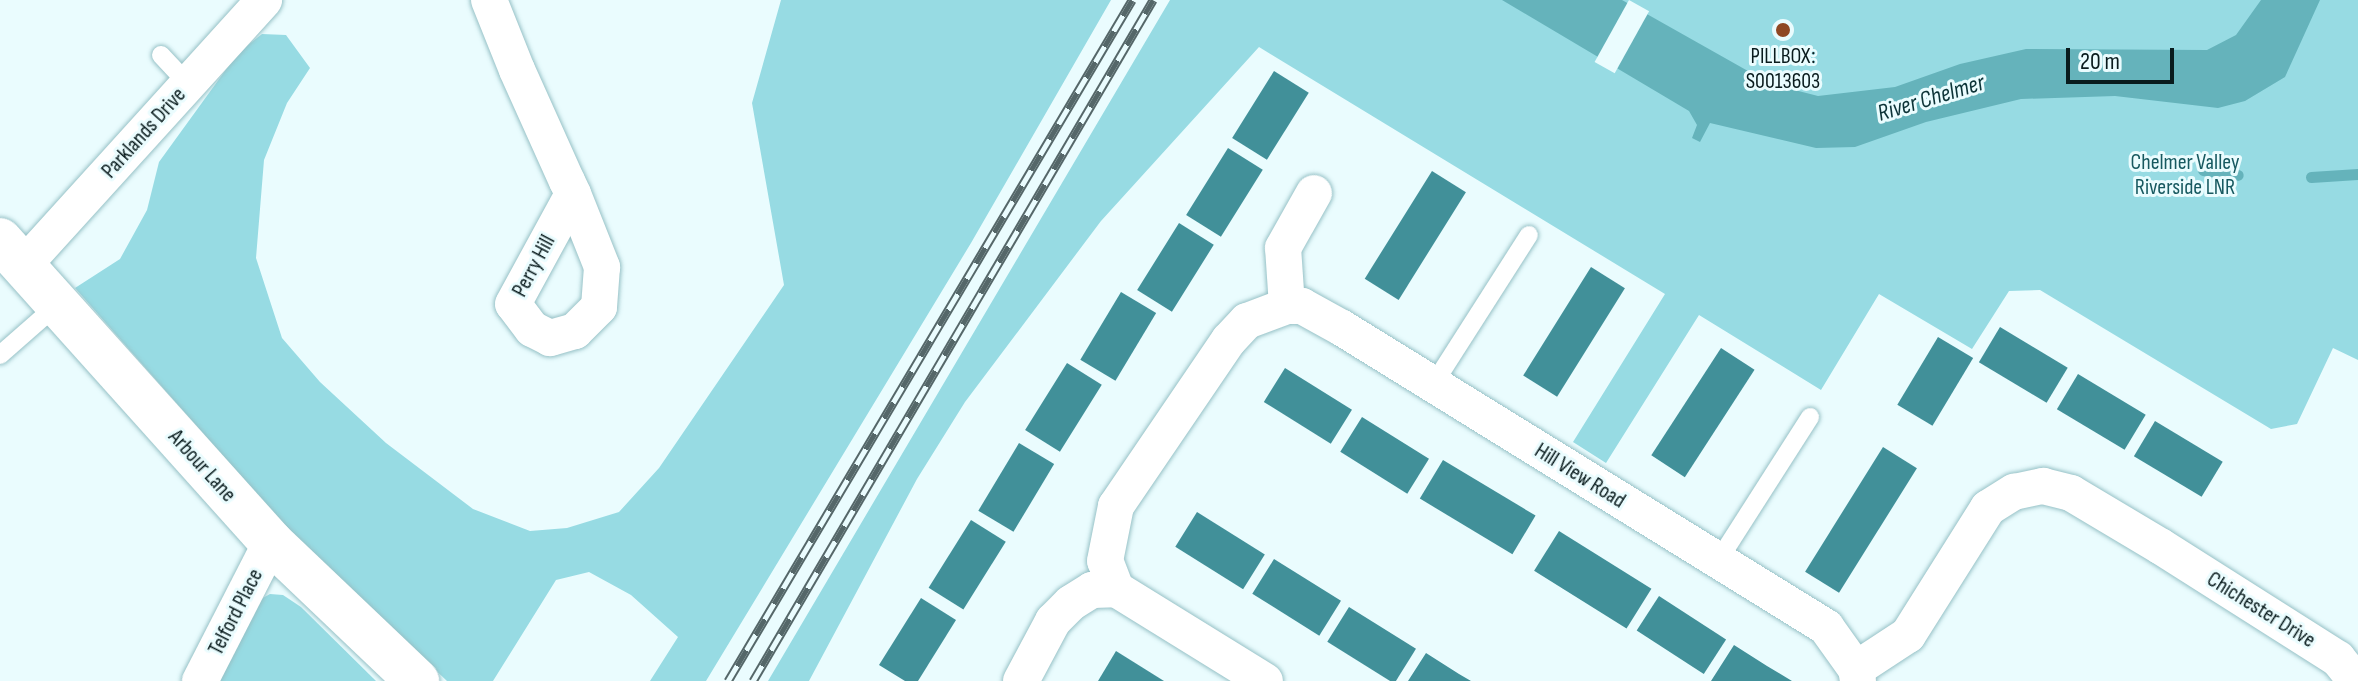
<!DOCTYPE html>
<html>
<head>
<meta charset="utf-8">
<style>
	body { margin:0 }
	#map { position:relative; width:2358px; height:681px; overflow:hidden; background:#eafcfe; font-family:"Sofia Sans Condensed",sans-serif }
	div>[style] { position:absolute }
	.green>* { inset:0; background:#97dbe3 }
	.water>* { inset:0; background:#65b3bb }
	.pier>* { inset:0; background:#eafcfe; transform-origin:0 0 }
	.stream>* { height:11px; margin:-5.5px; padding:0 5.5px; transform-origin:5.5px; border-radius:5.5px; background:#65b3bb }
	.building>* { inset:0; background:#419099; transform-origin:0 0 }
	.roads { filter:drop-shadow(0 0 2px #96c1c6) drop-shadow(0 0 2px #96c1c6) }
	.service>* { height:18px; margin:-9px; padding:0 9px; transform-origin:9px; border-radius:9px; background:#fff }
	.minor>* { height:36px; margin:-18px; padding:0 18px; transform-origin:18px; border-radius:18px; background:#fff }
	.tertiary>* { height:44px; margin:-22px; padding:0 22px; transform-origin:22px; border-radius:22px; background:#fff }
	.rail>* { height:9px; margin-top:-4.5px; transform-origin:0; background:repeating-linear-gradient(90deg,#eafcfe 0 18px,#556769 0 36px); box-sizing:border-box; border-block:2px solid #556769 }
	.dots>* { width:22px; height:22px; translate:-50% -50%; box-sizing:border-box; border:4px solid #eafcfe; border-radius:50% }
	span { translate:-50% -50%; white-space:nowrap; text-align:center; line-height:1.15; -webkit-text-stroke:6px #eafcfe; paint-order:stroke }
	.poi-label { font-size:22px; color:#091b1d }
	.street-label { font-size:22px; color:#091b1d }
	.park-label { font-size:22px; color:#175960 }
	.water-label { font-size:24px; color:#0c3337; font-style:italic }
	.scale { position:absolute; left:2066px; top:48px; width:108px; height:36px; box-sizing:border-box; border:4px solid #091b1d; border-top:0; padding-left:10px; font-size:24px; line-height:28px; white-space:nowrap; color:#091b1d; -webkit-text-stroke:6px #eafcfe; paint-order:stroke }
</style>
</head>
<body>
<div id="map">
	<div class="green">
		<i style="clip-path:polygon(781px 0,1111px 0,971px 243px,706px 681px,650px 681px,678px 637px,631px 595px,589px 572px,556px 580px,493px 681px,447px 681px,291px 533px,75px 288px,120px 259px,147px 210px,159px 162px,238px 53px,262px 34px,286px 35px,310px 68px,287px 103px,264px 160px,256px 258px,282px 338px,320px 382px,386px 443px,473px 509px,530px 531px,567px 528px,619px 512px,659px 468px,784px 285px,752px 103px)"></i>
		<i style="clip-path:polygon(1170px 0,2358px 0,2358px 360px,2333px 348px,2297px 424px,2271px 429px,2040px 290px,2009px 291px,1972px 349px,1879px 294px,1821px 390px,1699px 315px,1606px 463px,1573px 442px,1665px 294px,1259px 47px,1101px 221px,965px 402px,917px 479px,809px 681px,768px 681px)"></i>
		<i style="clip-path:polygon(270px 594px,283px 595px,301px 607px,376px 681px,220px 681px,261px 599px)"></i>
	</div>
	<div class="water">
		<i style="clip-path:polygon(1502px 0,1622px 0,1771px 84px,1818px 96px,1895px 87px,1960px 64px,2026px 49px,2207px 50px,2236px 35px,2261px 0,2320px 0,2285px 77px,2245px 101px,2218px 108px,2115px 96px,2021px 99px,1926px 122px,1855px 147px,1816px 148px,1710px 123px,1700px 142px,1692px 138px,1697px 125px,1689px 111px)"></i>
	</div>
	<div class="pier">
		<i style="left:1629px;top:0;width:23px;height:71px;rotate:29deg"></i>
	</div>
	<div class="stream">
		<i style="left:2203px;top:170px;width:35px;rotate:8deg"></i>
		<i style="left:2311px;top:177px;width:47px;rotate:-3.7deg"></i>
	</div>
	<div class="building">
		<i style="left:1776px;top:22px;width:15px;height:14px;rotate:8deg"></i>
		<i style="left:1274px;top:71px;width:41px;height:79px;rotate:32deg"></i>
		<i style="left:1228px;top:148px;width:41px;height:79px;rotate:32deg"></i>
		<i style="left:1432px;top:171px;width:40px;height:127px;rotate:32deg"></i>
		<i style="left:1179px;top:223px;width:41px;height:79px;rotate:32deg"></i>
		<i style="left:1591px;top:267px;width:40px;height:128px;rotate:32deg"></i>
		<i style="left:1121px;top:292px;width:41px;height:79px;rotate:31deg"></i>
		<i style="left:2000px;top:327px;width:79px;height:41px;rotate:31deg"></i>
		<i style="left:1938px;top:337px;width:41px;height:79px;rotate:31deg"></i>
		<i style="left:1721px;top:348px;width:40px;height:128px;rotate:33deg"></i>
		<i style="left:1067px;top:363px;width:41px;height:79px;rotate:32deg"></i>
		<i style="left:1285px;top:368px;width:79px;height:40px;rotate:32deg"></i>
		<i style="left:2078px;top:374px;width:79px;height:41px;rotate:31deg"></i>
		<i style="left:1362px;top:417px;width:79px;height:41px;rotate:32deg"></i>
		<i style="left:2155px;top:421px;width:79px;height:41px;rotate:31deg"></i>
		<i style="left:1019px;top:443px;width:41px;height:79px;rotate:31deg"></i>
		<i style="left:1883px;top:447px;width:40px;height:147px;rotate:32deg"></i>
		<i style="left:1443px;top:460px;width:108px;height:45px;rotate:31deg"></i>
		<i style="left:1197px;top:512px;width:80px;height:41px;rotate:32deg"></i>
		<i style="left:971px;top:520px;width:41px;height:80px;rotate:32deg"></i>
		<i style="left:1559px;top:531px;width:109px;height:47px;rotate:32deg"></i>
		<i style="left:1274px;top:559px;width:79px;height:41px;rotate:32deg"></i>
		<i style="left:1659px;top:596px;width:80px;height:41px;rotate:33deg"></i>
		<i style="clip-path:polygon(921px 598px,956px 620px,918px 681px,905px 681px,879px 665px)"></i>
		<i style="left:1349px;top:607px;width:79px;height:41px;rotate:32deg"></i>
		<i style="clip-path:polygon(1734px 645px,1767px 666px,1792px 681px,1711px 681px)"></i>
		<i style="clip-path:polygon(1116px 651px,1164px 681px,1098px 681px)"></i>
		<i style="clip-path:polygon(1426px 653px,1459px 674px,1471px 681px,1408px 681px)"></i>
	</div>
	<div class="roads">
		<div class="service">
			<i style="left:161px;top:55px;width:40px;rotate:47deg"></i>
			<i style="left:0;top:355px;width:76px;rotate:-41.3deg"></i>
			<i style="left:1433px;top:385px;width:178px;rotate:-57.4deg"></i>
			<i style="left:1718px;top:561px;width:171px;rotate:-57.4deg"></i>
		</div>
		<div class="minor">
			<i style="left:489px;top:0;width:75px;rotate:68.2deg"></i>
			<i style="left:517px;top:70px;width:122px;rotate:65.8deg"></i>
			<i style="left:567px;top:181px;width:14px;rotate:65deg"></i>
			<i style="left:573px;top:194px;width:79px;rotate:68.3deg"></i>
			<i style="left:602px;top:267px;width:40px;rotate:94.3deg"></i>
			<i style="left:599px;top:307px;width:34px;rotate:135deg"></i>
			<i style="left:575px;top:331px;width:26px;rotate:164deg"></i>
			<i style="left:550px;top:338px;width:20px;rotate:-153deg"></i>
			<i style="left:532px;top:329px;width:31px;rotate:-127deg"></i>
			<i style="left:513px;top:304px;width:125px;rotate:-61.4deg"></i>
			<i style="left:23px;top:266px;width:359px;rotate:-47.8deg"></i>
			<i style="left:1287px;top:306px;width:15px"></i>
			<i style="left:1302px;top:306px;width:46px;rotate:28.8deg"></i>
			<i style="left:1342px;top:328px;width:569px;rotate:31.71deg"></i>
			<i style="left:1826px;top:627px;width:52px;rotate:54.5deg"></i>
			<i style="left:1116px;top:589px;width:175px;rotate:31.7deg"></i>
			<i style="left:200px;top:681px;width:156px;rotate:-62.9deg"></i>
			<i style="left:1021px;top:681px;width:68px;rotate:-61.9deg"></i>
			<i style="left:1053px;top:621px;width:25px;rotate:-45deg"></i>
			<i style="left:1071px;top:603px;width:25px;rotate:-32deg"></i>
			<i style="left:1092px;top:590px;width:24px;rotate:-2deg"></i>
			<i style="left:1116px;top:589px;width:30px;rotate:-111deg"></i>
			<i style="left:1105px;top:561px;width:56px;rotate:-78.7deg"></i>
			<i style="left:1116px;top:506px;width:201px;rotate:-55.8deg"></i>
			<i style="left:1229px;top:340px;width:26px;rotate:-47deg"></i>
			<i style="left:1247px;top:321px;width:43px;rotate:-20.6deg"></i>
			<i style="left:1287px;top:306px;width:58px;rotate:-93.9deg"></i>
			<i style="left:1283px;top:248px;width:63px;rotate:-60.6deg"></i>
			<i style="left:1858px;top:681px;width:12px;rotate:-99deg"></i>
			<i style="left:1856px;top:669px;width:62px;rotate:-33.2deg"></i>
			<i style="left:1908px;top:635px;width:150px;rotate:-57.8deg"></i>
			<i style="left:1988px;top:508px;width:31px;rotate:-32deg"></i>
			<i style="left:2014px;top:492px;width:30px;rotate:-12deg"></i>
			<i style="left:2043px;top:486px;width:29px;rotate:14deg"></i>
			<i style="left:2071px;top:493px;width:104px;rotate:30.8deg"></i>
			<i style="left:2160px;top:546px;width:211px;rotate:32.4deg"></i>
			<i style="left:2338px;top:659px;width:28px;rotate:51deg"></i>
		</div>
		<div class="tertiary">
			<i style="left:0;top:240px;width:406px;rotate:48.1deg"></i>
			<i style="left:271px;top:542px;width:202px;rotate:43.6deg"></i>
		</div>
	</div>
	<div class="rail">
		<i style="left:728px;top:681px;width:792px;rotate:-59.32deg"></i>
		<i style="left:753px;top:681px;width:790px;rotate:-59.57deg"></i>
	</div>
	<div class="dots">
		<i style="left:1783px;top:30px;background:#8f4823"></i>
	</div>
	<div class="poi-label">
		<span style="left:1783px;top:69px">PILLBOX:<br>S0013603</span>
	</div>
	<div class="street-label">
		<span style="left:144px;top:133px;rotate:-48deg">Parklands Drive</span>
		<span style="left:534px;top:266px;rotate:-62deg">Perry Hill</span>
		<span style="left:202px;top:466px;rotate:48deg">Arbour Lane</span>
		<span style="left:1580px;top:476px;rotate:32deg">Hill View Road</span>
		<span style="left:2261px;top:610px;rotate:32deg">Chichester Drive</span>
		<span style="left:236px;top:612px;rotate:-63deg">Telford Place</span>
	</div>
	<div class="park-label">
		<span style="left:2185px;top:175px">Chelmer Valley<br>Riverside LNR</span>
	</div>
	<div class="water-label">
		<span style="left:1931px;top:98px;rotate:-17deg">River Chelmer</span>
	</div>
	<div class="scale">20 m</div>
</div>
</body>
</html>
